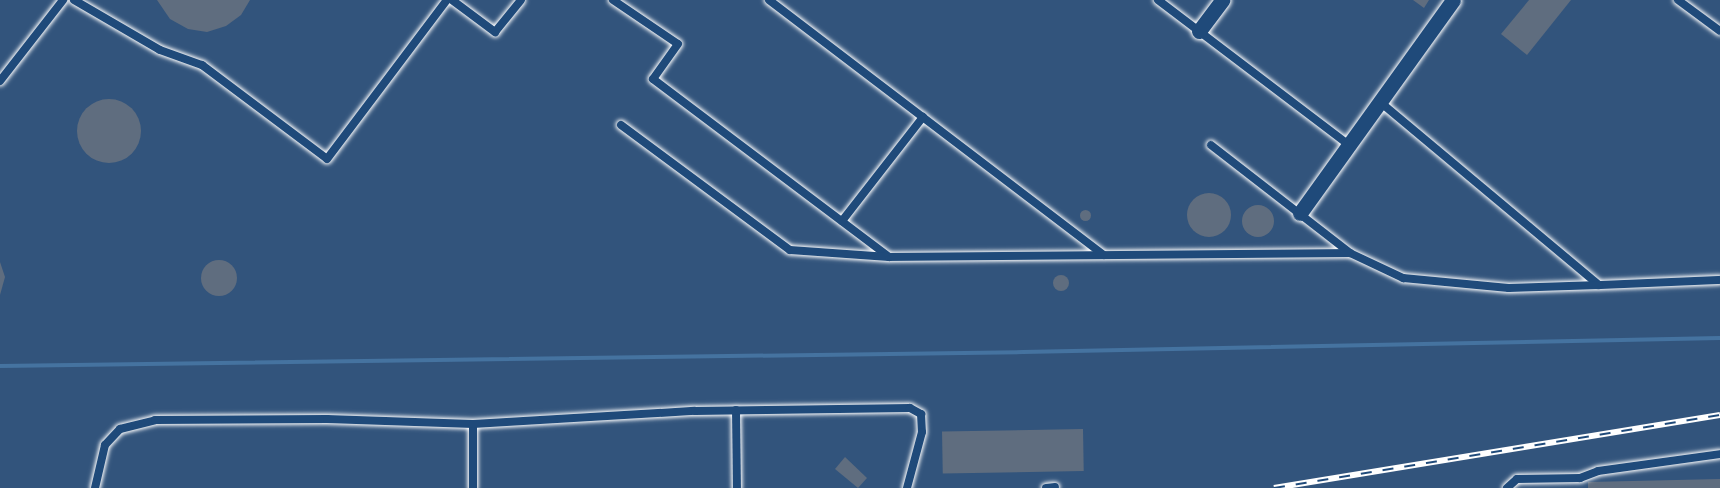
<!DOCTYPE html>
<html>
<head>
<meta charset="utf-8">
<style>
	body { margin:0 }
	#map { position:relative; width:1720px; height:488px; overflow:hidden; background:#1f4a7a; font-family:"Gochi Hand",sans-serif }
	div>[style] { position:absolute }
	.built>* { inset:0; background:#32547c; transform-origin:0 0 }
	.stream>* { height:4px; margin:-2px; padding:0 2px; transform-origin:2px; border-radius:2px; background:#4573a0 }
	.building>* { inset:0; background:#5f6d7f; transform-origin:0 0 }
	.round { border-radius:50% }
	.roads { filter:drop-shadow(0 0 2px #fff) drop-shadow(0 0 2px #fff) }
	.service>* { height:8px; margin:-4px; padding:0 4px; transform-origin:4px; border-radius:4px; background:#1f4a7a }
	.minor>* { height:15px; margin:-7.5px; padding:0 7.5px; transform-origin:7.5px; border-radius:7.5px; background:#1f4a7a }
	.rail>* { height:6px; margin-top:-3px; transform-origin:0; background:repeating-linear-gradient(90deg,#1f4a7a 0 11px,#fff 0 22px); box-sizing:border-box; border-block:2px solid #fff }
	span { translate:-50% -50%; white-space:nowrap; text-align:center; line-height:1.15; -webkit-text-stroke:5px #1f4a7a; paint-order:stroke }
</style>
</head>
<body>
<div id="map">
	<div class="built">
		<i style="left:0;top:0;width:1720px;height:488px"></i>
	</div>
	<div class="stream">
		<i style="left:0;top:366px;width:1023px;rotate:-0.78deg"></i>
		<i style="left:1023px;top:352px;width:697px;rotate:-1.15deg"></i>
	</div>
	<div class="building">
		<i style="clip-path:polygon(157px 0,250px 0,241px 15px,226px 26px,207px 32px,188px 29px,170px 19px)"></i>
		<i style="clip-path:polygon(1413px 0,1429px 0,1424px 8px)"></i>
		<i style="clip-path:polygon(1529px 0,1571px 0,1527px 55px,1501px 34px)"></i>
		<i class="round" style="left:77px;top:99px;width:64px;height:64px"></i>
		<i class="round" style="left:1187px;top:193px;width:44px;height:44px"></i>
		<i class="round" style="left:1242px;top:205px;width:32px;height:32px"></i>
		<i class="round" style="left:1079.5px;top:209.5px;width:11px;height:11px"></i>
		<i class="round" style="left:201px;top:260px;width:36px;height:36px"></i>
		<i style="clip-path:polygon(0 262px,5px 277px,0 295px)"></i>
		<i class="round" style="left:1053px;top:275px;width:16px;height:16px"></i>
		<i style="left:1083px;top:429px;width:42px;height:141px;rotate:89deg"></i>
		<i style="clip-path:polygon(845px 457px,867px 478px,858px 488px,835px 469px)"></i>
		<i style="clip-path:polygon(1720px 479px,1720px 488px,1588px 488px,1588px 482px)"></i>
	</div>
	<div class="roads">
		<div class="service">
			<i style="left:74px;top:0;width:99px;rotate:30.2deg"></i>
			<i style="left:160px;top:50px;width:45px;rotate:19.7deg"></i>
			<i style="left:202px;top:65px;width:156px;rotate:36.9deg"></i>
			<i style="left:327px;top:159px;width:199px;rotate:-53deg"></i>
			<i style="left:452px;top:0;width:54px;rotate:36.7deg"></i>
			<i style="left:495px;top:32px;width:41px;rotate:-50.9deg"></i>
			<i style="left:613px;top:0;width:78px;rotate:34.1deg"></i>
			<i style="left:678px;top:44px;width:43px;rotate:125.5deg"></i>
			<i style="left:653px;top:79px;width:296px;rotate:37deg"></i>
			<i style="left:769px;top:0;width:421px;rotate:37.3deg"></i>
			<i style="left:1158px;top:0;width:240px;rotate:37.2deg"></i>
			<i style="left:1678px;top:0;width:52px;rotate:36.4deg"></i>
			<i style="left:0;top:81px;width:103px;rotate:-52.1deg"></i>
			<i style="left:1380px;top:102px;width:285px;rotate:39.9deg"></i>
			<i style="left:1599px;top:285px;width:121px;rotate:-2.4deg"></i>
			<i style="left:621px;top:125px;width:210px;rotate:36.5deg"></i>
			<i style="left:790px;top:250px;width:99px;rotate:4deg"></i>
			<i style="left:889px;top:257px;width:461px;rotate:-0.5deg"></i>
			<i style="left:1350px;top:253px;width:59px;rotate:25.3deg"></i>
			<i style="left:1403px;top:278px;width:106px;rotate:5.4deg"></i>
			<i style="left:1509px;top:288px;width:90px;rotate:-1.9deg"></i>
			<i style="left:1211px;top:145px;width:176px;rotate:37.8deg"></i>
			<i style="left:842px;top:221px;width:132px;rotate:-52.1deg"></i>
			<i style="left:736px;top:410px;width:78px;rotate:89.3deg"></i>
			<i style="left:473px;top:424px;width:64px;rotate:90deg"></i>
			<i style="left:95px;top:488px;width:44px;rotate:-76.9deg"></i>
			<i style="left:105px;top:445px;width:22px;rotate:-47deg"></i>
			<i style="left:120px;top:429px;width:36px;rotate:-14deg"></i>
			<i style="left:155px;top:420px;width:172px;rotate:-0.3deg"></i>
			<i style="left:327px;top:419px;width:146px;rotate:2deg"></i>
			<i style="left:473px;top:424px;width:222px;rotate:-3.4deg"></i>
			<i style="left:695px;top:411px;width:215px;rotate:-0.8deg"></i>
			<i style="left:910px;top:408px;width:13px;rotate:29deg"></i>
			<i style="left:921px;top:414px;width:18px;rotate:87deg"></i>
			<i style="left:922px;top:432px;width:58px;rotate:105deg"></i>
			<i style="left:1046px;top:488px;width:9px;rotate:-6deg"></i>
			<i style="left:1507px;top:488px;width:13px;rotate:-42deg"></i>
			<i style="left:1517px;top:479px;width:63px;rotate:-0.9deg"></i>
			<i style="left:1580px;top:478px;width:19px;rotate:-21deg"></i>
			<i style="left:1598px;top:471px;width:123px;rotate:-7.9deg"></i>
		</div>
		<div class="minor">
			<i style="left:1199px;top:31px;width:39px;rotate:-53deg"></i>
			<i style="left:1300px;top:213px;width:262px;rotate:-54.3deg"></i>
		</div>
	</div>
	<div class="rail">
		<i style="left:1274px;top:488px;width:452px;rotate:-9.3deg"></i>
	</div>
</div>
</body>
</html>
